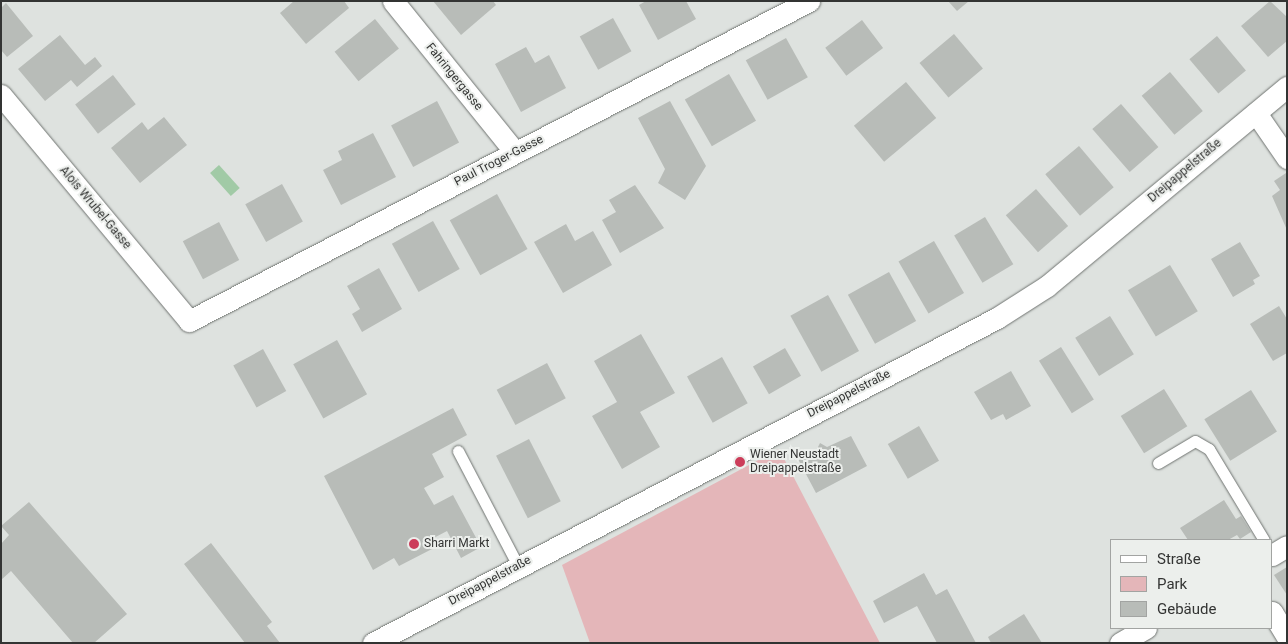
<!DOCTYPE html>
<html>
<head>
<meta charset="utf-8">
<style>
	body { margin:0 }
	#map { position:relative; width:1288px; height:644px; overflow:hidden; background:#dee2df; font-family:Roboto,sans-serif }
	div>[style] { position:absolute }
	.green>* { inset:0; background:#e4b6b9 }
	.water>* { inset:0; background:#a1caa6; transform-origin:0 0 }
	.building>* { inset:0; background:#b8bcb8; transform-origin:0 0 }
	.roads { filter:drop-shadow(0 0 1px #6f7370) drop-shadow(0 0 1px #6f7370) }
	.service>* { height:11px; margin:-5.5px; padding:0 5.5px; transform-origin:5.5px; border-radius:5.5px; background:#fff }
	.minor>* { height:21px; margin:-10.5px; padding:0 10.5px; transform-origin:10.5px; border-radius:10.5px; background:#fff }
	.dots>* { width:14px; height:14px; translate:-50% -50%; box-sizing:border-box; border:2px solid #ecefec; border-radius:50% }
	span { translate:-50% -50%; white-space:nowrap; text-align:center; line-height:1.15; -webkit-text-stroke:4px #ecefec; paint-order:stroke }
	.street-label { font-size:12px; color:#333433 }
	.poi-label { font-size:12px; color:#333433 }
	.left { translate:0 -50%; text-align:left }
	.frame { position:absolute; inset:0; border:2px solid #333433; pointer-events:none }
	.legend { position:absolute; left:1110px; top:539px; width:162px; height:90px; box-sizing:border-box; background:#ecefec; border:1px solid #a2a4a2; margin:0; padding:6px 9px; list-style:none; font-size:15px; color:#333433 }
	.legend li { display:flex; align-items:center; gap:10px; height:25px }
	.legend b { width:25px; border:1px solid #a2a4a2 }
</style>
</head>
<body>
<div id="map">
	<div class="green">
		<i style="clip-path:polygon(779px 449px,880px 643px,590px 643px,562px 565px)"></i>
	</div>
	<div class="water">
		<i style="left:219px;top:165px;width:31px;height:12px;rotate:48deg"></i>
	</div>
	<div class="building">
		<i style="clip-path:polygon(294px 1px,344px 1px,349px 8px,306px 44px,280px 13px)"></i>
		<i style="clip-path:polygon(433px 1px,493px 1px,496px 5px,461px 35px)"></i>
		<i style="clip-path:polygon(646px 1px,686px 1px,696px 19px,658px 40px,639px 5px)"></i>
		<i style="clip-path:polygon(948px 1px,969px 1px,957px 11px)"></i>
		<i style="clip-path:polygon(1270px 1px,1287px 17px,1287px 41px,1268px 57px,1241px 26px)"></i>
		<i style="clip-path:polygon(6px 3px,33px 36px,7px 57px,1px 50px,1px 8px)"></i>
		<i style="left:613px;top:18px;width:38px;height:38px;rotate:61deg"></i>
		<i style="left:375px;top:19px;width:38px;height:52px;rotate:51deg"></i>
		<i style="left:862px;top:20px;width:35px;height:46px;rotate:53deg"></i>
		<i style="left:954px;top:34px;width:45px;height:45px;rotate:50deg"></i>
		<i style="clip-path:polygon(60px 35px,85px 65px,95px 57px,102px 66px,77px 87px,71px 80px,45px 101px,18px 69px)"></i>
		<i style="left:1217px;top:36px;width:45px;height:36px;rotate:50deg"></i>
		<i style="left:786px;top:38px;width:45px;height:46px;rotate:61deg"></i>
		<i style="clip-path:polygon(526px 47px,535px 63px,549px 55px,566px 88px,521px 112px,495px 64px)"></i>
		<i style="left:1170px;top:72px;width:51px;height:37px;rotate:50deg"></i>
		<i style="left:729px;top:74px;width:54px;height:51px;rotate:60deg"></i>
		<i style="left:113px;top:75px;width:37px;height:48px;rotate:52deg"></i>
		<i style="left:906px;top:82px;width:47px;height:68px;rotate:50deg"></i>
		<i style="left:437px;top:101px;width:47px;height:52px;rotate:62deg"></i>
		<i style="clip-path:polygon(670px 101px,706px 166px,685px 200px,658px 183px,665px 169px,638px 118px)"></i>
		<i style="left:1121px;top:104px;width:57px;height:38px;rotate:49deg"></i>
		<i style="clip-path:polygon(164px 117px,187px 145px,140px 183px,111px 148px,142px 122px,148px 130px)"></i>
		<i style="clip-path:polygon(373px 133px,396px 177px,341px 205px,323px 170px,342px 160px,338px 151px)"></i>
		<i style="left:1079px;top:146px;width:54px;height:44px;rotate:50deg"></i>
		<i style="clip-path:polygon(1286px 173px,1287px 175px,1287px 230px,1272px 196px,1280px 190px,1274px 181px)"></i>
		<i style="left:282px;top:184px;width:43px;height:42px;rotate:61deg"></i>
		<i style="clip-path:polygon(635px 185px,664px 228px,620px 253px,602px 220px,616px 212px,609px 200px)"></i>
		<i style="left:1036px;top:189px;width:49px;height:40px;rotate:49deg"></i>
		<i style="left:497px;top:194px;width:63px;height:54px;rotate:61deg"></i>
		<i style="left:985px;top:217px;width:55px;height:36px;rotate:59deg"></i>
		<i style="left:433px;top:221px;width:55px;height:47px;rotate:61deg"></i>
		<i style="left:219px;top:222px;width:43px;height:41px;rotate:62deg"></i>
		<i style="clip-path:polygon(566px 224px,575px 241px,593px 231px,612px 265px,563px 293px,534px 242px)"></i>
		<i style="left:934px;top:241px;width:60px;height:41px;rotate:60deg"></i>
		<i style="clip-path:polygon(1240px 242px,1260px 276px,1253px 280px,1255px 284px,1233px 297px,1211px 259px)"></i>
		<i style="left:1170px;top:265px;width:54px;height:49px;rotate:59deg"></i>
		<i style="clip-path:polygon(379px 268px,402px 309px,362px 332px,352px 314px,360px 309px,347px 286px)"></i>
		<i style="left:889px;top:272px;width:56px;height:47px;rotate:61deg"></i>
		<i style="left:828px;top:295px;width:64px;height:43px;rotate:61deg"></i>
		<i style="clip-path:polygon(1279px 306px,1287px 319px,1287px 353px,1273px 361px,1250px 324px)"></i>
		<i style="left:1110px;top:316px;width:45px;height:41px;rotate:58deg"></i>
		<i style="clip-path:polygon(641px 334px,675px 393px,640px 412px,660px 447px,622px 469px,592px 416px,617px 402px,594px 361px)"></i>
		<i style="left:337px;top:340px;width:62px;height:50px;rotate:61deg"></i>
		<i style="left:1061px;top:347px;width:62px;height:26px;rotate:58deg"></i>
		<i style="left:785px;top:348px;width:32px;height:37px;rotate:60deg"></i>
		<i style="left:263px;top:349px;width:48px;height:34px;rotate:61deg"></i>
		<i style="left:722px;top:357px;width:53px;height:40px;rotate:61deg"></i>
		<i style="left:547px;top:363px;width:40px;height:57px;rotate:62deg"></i>
		<i style="clip-path:polygon(1011px 371px,1031px 406px,1006px 420px,1003px 414px,991px 420px,974px 392px)"></i>
		<i style="left:1164px;top:389px;width:44px;height:51px;rotate:58deg"></i>
		<i style="left:1251px;top:390px;width:49px;height:55px;rotate:58deg"></i>
		<i style="clip-path:polygon(453px 408px,467px 435px,432px 454px,444px 477px,424px 488px,434px 505px,453px 495px,481px 547px,461px 558px,447px 531px,428px 541px,432px 549px,399px 566px,394px 558px,373px 570px,324px 476px)"></i>
		<i style="left:919px;top:426px;width:40px;height:36px;rotate:60deg"></i>
		<i style="clip-path:polygon(851px 436px,867px 466px,816px 493px,798px 459px,816px 451px,820px 443px,827px 447px)"></i>
		<i style="left:529px;top:439px;width:70px;height:37px;rotate:63deg"></i>
		<i style="clip-path:polygon(1224px 500px,1236px 519px,1241px 516px,1251px 532px,1240px 539px,1237px 535px,1228px 540px,1188px 540px,1180px 528px)"></i>
		<i style="clip-path:polygon(29px 502px,127px 614px,94px 643px,73px 643px,11px 571px,1px 580px,1px 544px,9px 535px,1px 526px)"></i>
		<i style="clip-path:polygon(211px 543px,272px 622px,267px 626px,280px 643px,245px 643px,184px 564px)"></i>
		<i style="clip-path:polygon(1287px 567px,1287px 595px,1274px 575px)"></i>
		<i style="clip-path:polygon(924px 573px,936px 595px,947px 589px,976px 643px,937px 643px,917px 606px,884px 623px,873px 601px)"></i>
		<i style="clip-path:polygon(1024px 614px,1042px 643px,991px 643px,988px 637px)"></i>
	</div>
	<div class="roads">
		<div class="service">
			<i style="left:458px;top:451px;width:130px;rotate:62.4deg"></i>
			<i style="left:1158px;top:463px;width:43px;rotate:-30.7deg"></i>
			<i style="left:1195px;top:441px;width:16px;rotate:30deg"></i>
			<i style="left:1209px;top:449px;width:106px;rotate:58.9deg"></i>
		</div>
		<div class="minor">
			<i style="left:393px;top:1px;width:194px;rotate:51.1deg"></i>
			<i style="left:1px;top:95px;width:294px;rotate:50.2deg"></i>
			<i style="left:189px;top:321px;width:698px;rotate:-27.3deg"></i>
			<i style="left:1256px;top:113px;width:55px;rotate:55.4deg"></i>
			<i style="left:1272px;top:555px;width:17px;rotate:-31deg"></i>
			<i style="left:1272px;top:612px;width:29px;rotate:59deg"></i>
			<i style="left:373px;top:643px;width:704px;rotate:-27.51deg"></i>
			<i style="left:997px;top:318px;width:59px;rotate:-32.6deg"></i>
			<i style="left:1047px;top:286px;width:312px;rotate:-39.7deg"></i>
			<i style="left:1120px;top:643px;width:30px;rotate:-30deg"></i>
		</div>
	</div>
	<div class="dots">
		<i style="left:740px;top:462px;background:#cc3d5a"></i>
		<i style="left:414px;top:544px;background:#cc3d5a"></i>
	</div>
	<div class="street-label">
		<span style="left:454px;top:77px;rotate:51deg">Fahringergasse</span>
		<span style="left:499px;top:161px;rotate:-27deg">Paul Troger-Gasse</span>
		<span style="left:1185px;top:171px;rotate:-40deg">Dreipappelstraße</span>
		<span style="left:95px;top:208px;rotate:50deg">Alois Wrubel-Gasse</span>
		<span style="left:849px;top:394px;rotate:-27deg">Dreipappelstraße</span>
		<span style="left:490px;top:581px;rotate:-28deg">Dreipappelstraße</span>
	</div>
	<div class="poi-label">
		<span class="left" style="left:750px;top:462px">Wiener Neustadt<br>Dreipappelstraße</span>
		<span class="left" style="left:424px;top:544px">Sharri Markt</span>
	</div>
	<div class="frame"></div>
	<ul class="legend">
	<li><b style="height:6px;background:#fff"></b>Straße</li>
	<li><b style="height:14px;background:#e4b6b9"></b>Park</li>
	<li><b style="height:14px;background:#b8bcb8"></b>Gebäude</li>
	</ul>
</div>
</body>
</html>
